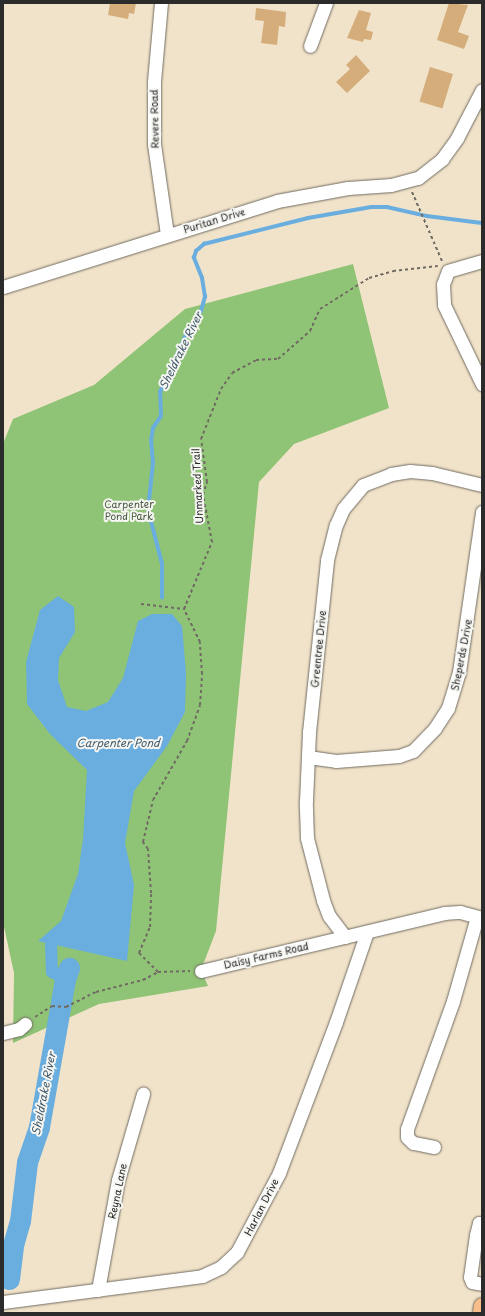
<!DOCTYPE html>
<html>
<head>
<meta charset="utf-8">
<style>
	body { margin:0 }
	#map { position:relative; width:485px; height:1316px; overflow:hidden; background:#f1e3c9; font-family:"Playpen Sans",sans-serif }
	div>[style] { position:absolute }
	.green>* { inset:0; background:#8fc375 }
	.water>* { inset:0; background:#6aaedf }
	.stream>* { height:3.5px; margin:-1.75px; padding:0 1.75px; transform-origin:1.75px; border-radius:1.75px; background:#6aaedf }
	.canal>* { height:12px; margin:-6px; padding:0 6px; transform-origin:6px; border-radius:6px; background:#6aaedf }
	.river>* { height:21px; margin:-10.5px; padding:0 10.5px; transform-origin:10.5px; border-radius:10.5px; background:#6aaedf }
	.building>* { inset:0; background:#d4ad7b; transform-origin:0 0 }
	.path>* { height:2px; margin-top:-1px; transform-origin:0; background:repeating-linear-gradient(90deg,#706b62 0 3px,transparent 0 6px) }
	.roads { filter:drop-shadow(0 0 1px #706b62) drop-shadow(0 0 1px #706b62) }
	.minor>* { height:13px; margin:-6.5px; padding:0 6.5px; transform-origin:6.5px; border-radius:6.5px; background:#fff }
	.major>* { height:16px; margin:-8px; padding:0 8px; transform-origin:8px; border-radius:8px; background:#f8bd89 }
	span { translate:-50% -50%; white-space:nowrap; text-align:center; line-height:1.15; -webkit-text-stroke:4px #f6f6f2; paint-order:stroke }
	.street-label { font-size:10px; color:#2b2b2b }
	.park-label { font-size:10px; color:#495941 }
	.water-label { font-size:11px; color:#41596a; font-style:italic }
	.frame { position:absolute; inset:0; border:4px solid #2b2b2b; pointer-events:none }
</style>
</head>
<body>
<div id="map">
	<div class="green">
		<i style="clip-path:polygon(353px 264px,389px 408px,294px 444px,259px 482px,216px 931px,201px 970px,208px 986px,99px 1004px,13px 1043px,14px 973px,3px 922px,3px 444px,13px 419px,94px 385px,185px 309px)"></i>
	</div>
	<div class="water">
		<i style="clip-path:polygon(58px 596px,74px 607px,75px 632px,59px 658px,58px 680px,67px 707px,86px 711px,108px 702px,123px 678px,138px 621px,152px 614px,172px 614px,182px 626px,186px 673px,185px 712px,167px 746px,134px 791px,125px 843px,134px 885px,127px 961px,38px 941px,61px 921px,78px 874px,83px 839px,87px 770px,50px 734px,27px 704px,26px 662px,40px 610px)"></i>
	</div>
	<div class="stream">
		<i style="left:162px;top:598px;width:34px;rotate:-90deg"></i>
		<i style="left:162px;top:564px;width:56px;rotate:-104.5deg"></i>
		<i style="left:148px;top:510px;width:47px;rotate:-83.9deg"></i>
		<i style="left:153px;top:463px;width:22px;rotate:-95deg"></i>
		<i style="left:151px;top:441px;width:13px;rotate:-81deg"></i>
		<i style="left:153px;top:428px;width:14px;rotate:-56deg"></i>
		<i style="left:161px;top:416px;width:24px;rotate:-92deg"></i>
		<i style="left:160px;top:392px;width:63px;rotate:-65.5deg"></i>
		<i style="left:186px;top:335px;width:28px;rotate:-58deg"></i>
		<i style="left:201px;top:311px;width:15px;rotate:-74deg"></i>
		<i style="left:205px;top:297px;width:19px;rotate:-99deg"></i>
		<i style="left:202px;top:278px;width:22px;rotate:-112deg"></i>
		<i style="left:194px;top:258px;width:7px;rotate:-74deg"></i>
		<i style="left:196px;top:251px;width:11px;rotate:-41deg"></i>
		<i style="left:204px;top:244px;width:107px;rotate:-14deg"></i>
		<i style="left:308px;top:218px;width:64px;rotate:-9.9deg"></i>
		<i style="left:371px;top:207px;width:16px"></i>
		<i style="left:387px;top:207px;width:41px;rotate:12.7deg"></i>
		<i style="left:427px;top:216px;width:55px;rotate:7.3deg"></i>
	</div>
	<div class="canal">
		<i style="left:51px;top:944px;width:28px;rotate:88deg"></i>
		<i style="left:52px;top:972px;width:15px;rotate:28deg"></i>
	</div>
	<div class="river">
		<i style="left:9px;top:1279px;width:34px;rotate:-83deg"></i>
		<i style="left:13px;top:1245px;width:25px;rotate:-74deg"></i>
		<i style="left:20px;top:1221px;width:59px;rotate:-83.2deg"></i>
		<i style="left:27px;top:1162px;width:37px;rotate:-71deg"></i>
		<i style="left:39px;top:1127px;width:150px;rotate:-80deg"></i>
		<i style="left:65px;top:979px;width:12px;rotate:-70deg"></i>
	</div>
	<div class="building">
		<i style="clip-path:polygon(110px 3px,136px 3px,134px 14px,129px 13px,128px 19px,108px 15px)"></i>
		<i style="clip-path:polygon(449px 3px,468px 5px,458px 32px,469px 36px,464px 49px,437px 40px)"></i>
		<i style="clip-path:polygon(256px 8px,286px 12px,285px 27px,279px 26px,277px 45px,261px 43px,264px 21px,255px 20px)"></i>
		<i style="clip-path:polygon(359px 10px,371px 13px,366px 30px,373px 32px,371px 40px,364px 39px,363px 42px,347px 38px)"></i>
		<i style="clip-path:polygon(356px 55px,370px 71px,347px 93px,336px 82px,350px 69px,346px 65px)"></i>
		<i style="left:430px;top:67px;width:24px;height:36px;rotate:17deg"></i>
	</div>
	<div class="path">
		<i style="left:412px;top:192px;width:75px;rotate:66.5deg"></i>
		<i style="left:141px;top:604px;width:43px;rotate:6.6deg"></i>
		<i style="left:158px;top:972px;width:27px;rotate:-135deg"></i>
		<i style="left:139px;top:953px;width:28px;rotate:-67deg"></i>
		<i style="left:150px;top:927px;width:34px;rotate:-88deg"></i>
		<i style="left:151px;top:893px;width:44px;rotate:-93.9deg"></i>
		<i style="left:148px;top:849px;width:9px;rotate:-126deg"></i>
		<i style="left:143px;top:842px;width:43px;rotate:-76.6deg"></i>
		<i style="left:153px;top:800px;width:68px;rotate:-60deg"></i>
		<i style="left:187px;top:741px;width:38px;rotate:-70deg"></i>
		<i style="left:200px;top:705px;width:31px;rotate:-86deg"></i>
		<i style="left:202px;top:674px;width:32px;rotate:-94deg"></i>
		<i style="left:200px;top:642px;width:37px;rotate:-116deg"></i>
		<i style="left:184px;top:609px;width:73px;rotate:-67.3deg"></i>
		<i style="left:212px;top:542px;width:48px;rotate:-100.8deg"></i>
		<i style="left:203px;top:495px;width:14px;rotate:-73deg"></i>
		<i style="left:207px;top:482px;width:43px;rotate:-97.9deg"></i>
		<i style="left:201px;top:439px;width:54px;rotate:-68.2deg"></i>
		<i style="left:221px;top:389px;width:19px;rotate:-55deg"></i>
		<i style="left:232px;top:373px;width:27px;rotate:-28deg"></i>
		<i style="left:256px;top:360px;width:22px;rotate:-3deg"></i>
		<i style="left:278px;top:359px;width:43px;rotate:-41.2deg"></i>
		<i style="left:310px;top:331px;width:24px;rotate:-66deg"></i>
		<i style="left:320px;top:309px;width:58px;rotate:-32.3deg"></i>
		<i style="left:369px;top:278px;width:25px;rotate:-16deg"></i>
		<i style="left:393px;top:271px;width:45px;rotate:-6.3deg"></i>
		<i style="left:35px;top:1017px;width:20px;rotate:-33deg"></i>
		<i style="left:52px;top:1006px;width:14px;rotate:4deg"></i>
		<i style="left:66px;top:1007px;width:34px;rotate:-27deg"></i>
		<i style="left:96px;top:992px;width:49px;rotate:-14.3deg"></i>
		<i style="left:143px;top:980px;width:17px;rotate:-28deg"></i>
		<i style="left:158px;top:972px;width:32px;rotate:-2deg"></i>
	</div>
	<div class="roads">
		<div class="minor">
			<i style="left:161px;top:3px;width:79px;rotate:95.1deg"></i>
			<i style="left:154px;top:82px;width:62px;rotate:90deg"></i>
			<i style="left:154px;top:144px;width:91px;rotate:81.8deg"></i>
			<i style="left:310px;top:46px;width:46px;rotate:-69.6deg"></i>
			<i style="left:482px;top:261px;width:35px;rotate:164deg"></i>
			<i style="left:448px;top:271px;width:14px;rotate:111deg"></i>
			<i style="left:443px;top:284px;width:21px;rotate:87deg"></i>
			<i style="left:444px;top:305px;width:88px;rotate:64.3deg"></i>
			<i style="left:3px;top:287px;width:287px;rotate:-17.4deg"></i>
			<i style="left:277px;top:201px;width:72px;rotate:-10.4deg"></i>
			<i style="left:348px;top:188px;width:43px;rotate:-4deg"></i>
			<i style="left:391px;top:185px;width:28px;rotate:-15deg"></i>
			<i style="left:418px;top:178px;width:31px;rotate:-38deg"></i>
			<i style="left:442px;top:159px;width:26px;rotate:-54deg"></i>
			<i style="left:457px;top:138px;width:54px;rotate:-62.5deg"></i>
			<i style="left:308px;top:757px;width:28px;rotate:8deg"></i>
			<i style="left:336px;top:761px;width:63px;rotate:-4.5deg"></i>
			<i style="left:399px;top:756px;width:15px;rotate:-20deg"></i>
			<i style="left:413px;top:751px;width:32px;rotate:-46deg"></i>
			<i style="left:435px;top:728px;width:24px;rotate:-57deg"></i>
			<i style="left:448px;top:708px;width:38px;rotate:-73deg"></i>
			<i style="left:459px;top:672px;width:162px;rotate:-81.8deg"></i>
			<i style="left:345px;top:937px;width:26px;rotate:-127deg"></i>
			<i style="left:329px;top:916px;width:17px;rotate:-111deg"></i>
			<i style="left:323px;top:900px;width:64px;rotate:-104.5deg"></i>
			<i style="left:307px;top:838px;width:37px;rotate:-92deg"></i>
			<i style="left:306px;top:801px;width:69px;rotate:-87.5deg"></i>
			<i style="left:309px;top:732px;width:173px;rotate:-84deg"></i>
			<i style="left:327px;top:560px;width:36px;rotate:-76deg"></i>
			<i style="left:336px;top:525px;width:17px;rotate:-66deg"></i>
			<i style="left:343px;top:509px;width:31px;rotate:-50deg"></i>
			<i style="left:363px;top:485px;width:30px;rotate:-21deg"></i>
			<i style="left:391px;top:474px;width:19px;rotate:-9deg"></i>
			<i style="left:410px;top:471px;width:22px;rotate:5deg"></i>
			<i style="left:432px;top:473px;width:51px;rotate:13.5deg"></i>
			<i style="left:201px;top:971px;width:250px;rotate:-13.4deg"></i>
			<i style="left:444px;top:913px;width:16px;rotate:-4deg"></i>
			<i style="left:460px;top:912px;width:23px;rotate:15deg"></i>
			<i style="left:3px;top:1033px;width:16px;rotate:-14deg"></i>
			<i style="left:19px;top:1029px;width:8px;rotate:-40deg"></i>
			<i style="left:434px;top:1147px;width:21px;rotate:-169deg"></i>
			<i style="left:413px;top:1143px;width:8px;rotate:-135deg"></i>
			<i style="left:407px;top:1137px;width:8px;rotate:-90deg"></i>
			<i style="left:407px;top:1129px;width:136px;rotate:-70.2deg"></i>
			<i style="left:453px;top:1001px;width:87px;rotate:-74.1deg"></i>
			<i style="left:482px;top:1223px;width:3px;rotate:180deg"></i>
			<i style="left:479px;top:1223px;width:12px;rotate:104deg"></i>
			<i style="left:476px;top:1235px;width:42px;rotate:98.1deg"></i>
			<i style="left:470px;top:1277px;width:5px;rotate:68deg"></i>
			<i style="left:472px;top:1282px;width:10px;rotate:11deg"></i>
			<i style="left:98px;top:1290px;width:112px;rotate:-79.7deg"></i>
			<i style="left:118px;top:1180px;width:90px;rotate:-73.8deg"></i>
			<i style="left:3px;top:1302px;width:201px;rotate:-7.4deg"></i>
			<i style="left:202px;top:1276px;width:21px;rotate:-25deg"></i>
			<i style="left:221px;top:1267px;width:22px;rotate:-43deg"></i>
			<i style="left:237px;top:1252px;width:89px;rotate:-62deg"></i>
			<i style="left:279px;top:1173px;width:161px;rotate:-69.3deg"></i>
			<i style="left:336px;top:1022px;width:95px;rotate:-71deg"></i>
		</div>
		<div class="major">
			<i style="left:481px;top:1313px;width:7px;rotate:-82deg"></i>
		</div>
	</div>
	<div class="street-label">
		<span style="left:154px;top:119px;rotate:-91deg">Revere Road</span>
		<span style="left:214px;top:220px;rotate:-17deg">Puritan Drive</span>
		<span style="left:197px;top:486px;rotate:-93deg">Unmarked Trail</span>
		<span style="left:318px;top:649px;rotate:-84deg">Greentree Drive</span>
		<span style="left:461px;top:655px;rotate:-79deg">Sheperds Drive</span>
		<span style="left:266px;top:955px;rotate:-13deg">Daisy Farms Road</span>
		<span style="left:117px;top:1191px;rotate:-78deg">Reyna Lane</span>
		<span style="left:261px;top:1207px;rotate:-63deg">Harlan Drive</span>
	</div>
	<div class="park-label">
		<span style="left:129px;top:509px">Carpenter<br>Pond Park</span>
	</div>
	<div class="water-label">
		<span style="left:181px;top:351px;rotate:-64deg">Sheldrake River</span>
		<span style="left:118px;top:743px">Carpenter Pond</span>
		<span style="left:44px;top:1094px;rotate:-79deg">Sheldrake River</span>
	</div>
	<div class="frame"></div>
</div>
</body>
</html>
